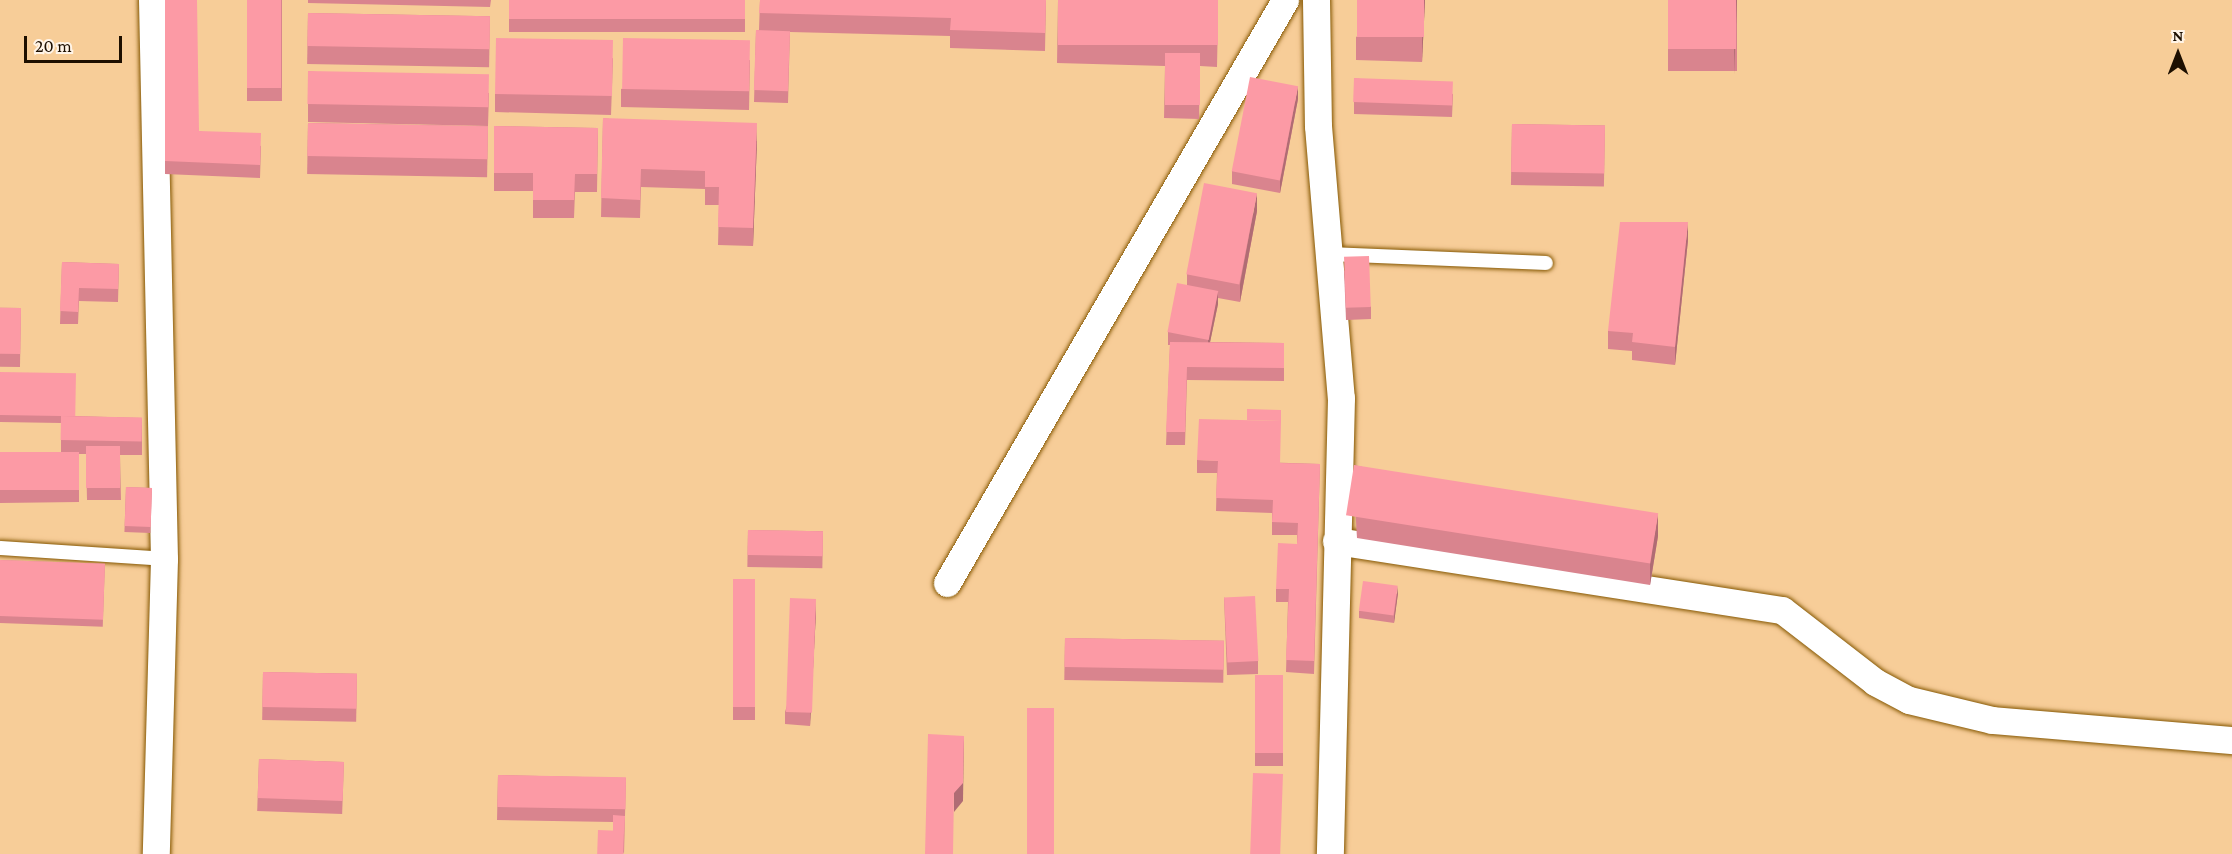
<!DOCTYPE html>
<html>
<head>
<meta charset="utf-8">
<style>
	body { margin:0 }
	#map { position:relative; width:2232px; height:854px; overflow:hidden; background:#f7cd98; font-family:"Crimson Pro",serif }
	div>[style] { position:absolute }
	.roads { filter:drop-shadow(0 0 2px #865803) drop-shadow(0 0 2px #865803) }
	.lane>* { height:14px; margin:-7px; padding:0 7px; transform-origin:7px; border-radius:7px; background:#fff }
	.street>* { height:27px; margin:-13.5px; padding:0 13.5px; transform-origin:13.5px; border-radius:13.5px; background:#fff }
	.wall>* { inset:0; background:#d9848e; transform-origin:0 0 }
	.shaded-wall>* { inset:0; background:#b06c74 }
	.building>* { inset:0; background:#fc9aa5; transform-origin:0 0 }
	span { translate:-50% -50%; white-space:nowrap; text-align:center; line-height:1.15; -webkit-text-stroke:5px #fff4e7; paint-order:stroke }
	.north { position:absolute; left:2148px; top:24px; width:60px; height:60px; -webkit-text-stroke:4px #fff4e7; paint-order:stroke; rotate:0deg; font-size:16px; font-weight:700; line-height:24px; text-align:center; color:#1d0f00 }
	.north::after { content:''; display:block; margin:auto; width:21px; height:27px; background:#1d0f00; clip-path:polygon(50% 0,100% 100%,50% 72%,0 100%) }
	.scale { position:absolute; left:24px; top:36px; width:98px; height:27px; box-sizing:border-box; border:3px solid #1d0f00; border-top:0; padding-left:8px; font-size:18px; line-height:21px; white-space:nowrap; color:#1d0f00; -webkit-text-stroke:4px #fff4e7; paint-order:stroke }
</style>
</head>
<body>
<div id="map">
	<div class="roads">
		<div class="lane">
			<i style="left:1330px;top:254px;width:216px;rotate:2.4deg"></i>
			<i style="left:0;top:548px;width:164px;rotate:3.8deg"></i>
		</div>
		<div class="street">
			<i style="left:152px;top:0;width:559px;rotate:88.77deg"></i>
			<i style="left:164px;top:559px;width:295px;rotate:91.6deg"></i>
			<i style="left:1316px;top:0;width:126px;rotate:89.1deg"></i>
			<i style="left:1318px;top:126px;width:273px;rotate:85.2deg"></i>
			<i style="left:1341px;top:398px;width:456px;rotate:91.4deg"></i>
			<i style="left:1336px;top:541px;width:451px;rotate:8.8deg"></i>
			<i style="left:1782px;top:610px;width:118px;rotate:37.7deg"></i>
			<i style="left:1875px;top:682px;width:38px;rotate:28deg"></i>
			<i style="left:1909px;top:700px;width:85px;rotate:13.5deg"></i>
			<i style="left:1992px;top:720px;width:241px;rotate:4.8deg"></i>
			<i style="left:947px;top:583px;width:674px;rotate:-59.9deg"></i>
		</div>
	</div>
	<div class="wall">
		<i style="clip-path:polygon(165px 0,199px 131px,261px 146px,260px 178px,165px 174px)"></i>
		<i style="left:247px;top:0;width:35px;height:101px"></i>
		<i style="clip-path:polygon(308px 0,491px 0,490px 7px,308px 3px)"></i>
		<i style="left:509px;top:0;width:236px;height:32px"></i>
		<i style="clip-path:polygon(760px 0,1046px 0,1045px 51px,950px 48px,950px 36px,790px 32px,788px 103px,754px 102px,756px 30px,759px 30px)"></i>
		<i style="clip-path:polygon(1058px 0,1218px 17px,1217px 67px,1200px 66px,1199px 119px,1164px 118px,1165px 66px,1057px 63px)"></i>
		<i style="clip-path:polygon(1425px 0,1422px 62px,1356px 60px,1356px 37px)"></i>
		<i style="left:1668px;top:0;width:69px;height:71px"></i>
		<i style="left:308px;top:13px;width:182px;height:51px;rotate:1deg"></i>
		<i style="clip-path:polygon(613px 58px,611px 115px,495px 112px,495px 94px)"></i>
		<i style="clip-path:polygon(750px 60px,749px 110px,621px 107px,621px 89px)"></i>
		<i style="clip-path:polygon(308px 71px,489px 93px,488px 126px,308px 122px)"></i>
		<i style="clip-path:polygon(1354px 78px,1453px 94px,1452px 117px,1354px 114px)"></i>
		<i style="clip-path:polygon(1298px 99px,1280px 193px,1232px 184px,1232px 171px)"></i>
		<i style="clip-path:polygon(603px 118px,757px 141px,753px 246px,718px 245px,719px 205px,705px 205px,705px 189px,641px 187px,640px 218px,601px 217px)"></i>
		<i style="left:308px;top:123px;width:180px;height:51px;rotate:1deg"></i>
		<i style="left:1512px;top:124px;width:93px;height:61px;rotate:1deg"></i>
		<i style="clip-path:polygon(494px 126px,598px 128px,597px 192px,575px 192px,574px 218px,533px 218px,533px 191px,494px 191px)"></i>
		<i style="clip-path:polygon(1257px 211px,1240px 302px,1218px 298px,1218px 304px,1210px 342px,1284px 343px,1284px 381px,1187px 380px,1185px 445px,1166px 445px,1170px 345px,1168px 345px,1168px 332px,1187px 285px,1187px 274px)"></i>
		<i style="clip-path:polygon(1688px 240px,1675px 365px,1632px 360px,1632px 351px,1608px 349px,1608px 331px)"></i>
		<i style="clip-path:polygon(62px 262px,119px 264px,118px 302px,79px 301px,78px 324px,60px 324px)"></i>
		<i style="clip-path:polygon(1344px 270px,1371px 307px,1371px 319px,1346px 320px)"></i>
		<i style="left:21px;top:308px;width:59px;height:21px;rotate:91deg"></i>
		<i style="clip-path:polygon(0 372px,75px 416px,142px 418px,142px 455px,120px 455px,121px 500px,87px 500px,86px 454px,79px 454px,79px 502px,0 503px,0 453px,61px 452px,61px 423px,0 422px)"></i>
		<i style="clip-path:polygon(1197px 460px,1320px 464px,1314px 674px,1286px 672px,1288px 602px,1276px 602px,1276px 589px,1297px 544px,1297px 535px,1272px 535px,1272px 513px,1216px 511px,1217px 473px,1197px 473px)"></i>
		<i style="clip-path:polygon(1354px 465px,1658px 536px,1650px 585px,1357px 538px,1354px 488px)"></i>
		<i style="left:126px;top:487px;width:26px;height:45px;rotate:2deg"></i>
		<i style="left:748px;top:530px;width:75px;height:37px;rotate:1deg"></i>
		<i style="left:0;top:560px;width:105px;height:63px;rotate:2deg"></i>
		<i style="left:733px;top:579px;width:22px;height:141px"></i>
		<i style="clip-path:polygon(1398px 593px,1394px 623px,1359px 618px,1359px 611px)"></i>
		<i style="clip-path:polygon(1224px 597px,1258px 661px,1258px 674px,1227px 675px)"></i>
		<i style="clip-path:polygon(816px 612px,810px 726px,785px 724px,785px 712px)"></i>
		<i style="left:1065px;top:638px;width:159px;height:42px;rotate:1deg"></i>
		<i style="left:263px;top:672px;width:94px;height:48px;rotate:1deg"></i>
		<i style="left:1255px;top:675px;width:28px;height:91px"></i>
		<i style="left:259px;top:759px;width:85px;height:52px;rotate:2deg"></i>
		<i style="clip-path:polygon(498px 775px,626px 778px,624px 854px,613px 831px,613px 822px,497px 820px)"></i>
	</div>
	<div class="shaded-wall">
		<i style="clip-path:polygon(1424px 0,1425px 0,1422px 62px,1422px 40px)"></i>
		<i style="clip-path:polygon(1736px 0,1737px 0,1734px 74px,1734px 52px)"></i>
		<i style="clip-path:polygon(1298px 86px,1298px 99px,1280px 193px,1280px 181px)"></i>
		<i style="clip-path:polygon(757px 123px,757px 141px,753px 246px,753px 228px)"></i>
		<i style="clip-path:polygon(1257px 193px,1257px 211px,1240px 302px,1240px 284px)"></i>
		<i style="clip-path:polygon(1688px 222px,1688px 240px,1675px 365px,1675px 347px)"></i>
		<i style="clip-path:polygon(1218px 291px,1218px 304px,1208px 352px,1208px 340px)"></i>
		<i style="clip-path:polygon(1658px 513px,1658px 536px,1650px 585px,1650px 562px)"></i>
		<i style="clip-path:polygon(1398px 586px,1398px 593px,1394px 623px,1394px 617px)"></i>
		<i style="clip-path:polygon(816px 599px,816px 612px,810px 726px,810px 713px)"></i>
		<i style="clip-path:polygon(964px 736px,963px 801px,954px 812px,954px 793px)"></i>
	</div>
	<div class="building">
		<i style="clip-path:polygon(165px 0,197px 0,199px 131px,261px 133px,260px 165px,165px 161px)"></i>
		<i style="left:247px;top:0;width:34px;height:88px"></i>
		<i style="left:509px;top:0;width:236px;height:19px"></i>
		<i style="clip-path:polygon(760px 0,1046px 0,1045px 33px,950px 30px,951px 18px,759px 13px)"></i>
		<i style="left:1058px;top:0;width:160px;height:45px"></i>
		<i style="left:1357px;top:0;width:67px;height:37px"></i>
		<i style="left:1668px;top:0;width:68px;height:49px"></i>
		<i style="left:308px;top:13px;width:182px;height:33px;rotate:1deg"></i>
		<i style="left:756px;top:30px;width:34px;height:60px;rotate:2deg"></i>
		<i style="left:496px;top:38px;width:117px;height:56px;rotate:1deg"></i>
		<i style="left:623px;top:38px;width:127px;height:51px;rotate:1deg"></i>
		<i style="left:1165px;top:53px;width:35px;height:52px"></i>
		<i style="left:308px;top:71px;width:181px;height:33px;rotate:1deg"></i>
		<i style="left:1250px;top:77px;width:49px;height:96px;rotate:11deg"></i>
		<i style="left:1354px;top:78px;width:99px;height:24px;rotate:2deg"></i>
		<i style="clip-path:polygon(603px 118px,757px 123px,753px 228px,718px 227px,719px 187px,705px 187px,705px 171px,641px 169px,640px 200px,601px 198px)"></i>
		<i style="left:308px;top:123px;width:180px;height:33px;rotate:1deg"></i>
		<i style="left:1512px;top:124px;width:93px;height:48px;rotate:1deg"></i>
		<i style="clip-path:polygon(494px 126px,598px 128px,597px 174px,575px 174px,574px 200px,533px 200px,533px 173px,494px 173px)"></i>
		<i style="left:1204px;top:183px;width:54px;height:93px;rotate:11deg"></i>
		<i style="clip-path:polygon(1620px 222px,1688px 222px,1675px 347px,1632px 342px,1633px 333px,1608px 331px)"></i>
		<i style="left:1369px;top:256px;width:51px;height:25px;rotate:88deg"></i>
		<i style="clip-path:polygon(62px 262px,119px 264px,118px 289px,79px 288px,78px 312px,60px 311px)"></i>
		<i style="left:1177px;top:283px;width:42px;height:50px;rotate:11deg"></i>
		<i style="left:21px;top:308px;width:46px;height:21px;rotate:91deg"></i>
		<i style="clip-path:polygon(1170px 342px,1284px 343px,1284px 368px,1187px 367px,1185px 432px,1166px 432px)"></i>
		<i style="left:0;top:372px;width:76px;height:43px;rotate:1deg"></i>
		<i style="clip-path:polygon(1247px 409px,1281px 410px,1281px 427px,1281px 421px,1247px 420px)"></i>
		<i style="left:61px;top:416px;width:81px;height:24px;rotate:1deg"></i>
		<i style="clip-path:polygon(1199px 419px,1281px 421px,1280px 463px,1320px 464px,1314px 661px,1286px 660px,1289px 589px,1276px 589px,1278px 543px,1297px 544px,1298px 523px,1272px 522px,1273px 500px,1216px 498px,1218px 461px,1197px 460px)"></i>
		<i style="left:86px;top:446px;width:34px;height:42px"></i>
		<i style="left:79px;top:452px;width:38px;height:79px;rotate:90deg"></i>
		<i style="left:1354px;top:465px;width:308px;height:51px;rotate:9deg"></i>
		<i style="left:126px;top:487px;width:26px;height:39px;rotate:2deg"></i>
		<i style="left:748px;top:530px;width:75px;height:25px;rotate:1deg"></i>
		<i style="left:0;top:560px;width:105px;height:56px;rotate:2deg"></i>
		<i style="left:733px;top:579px;width:22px;height:128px"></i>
		<i style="left:1363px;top:581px;width:35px;height:30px;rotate:8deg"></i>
		<i style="left:1255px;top:596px;width:65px;height:31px;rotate:87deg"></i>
		<i style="left:790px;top:598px;width:26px;height:114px;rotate:2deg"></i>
		<i style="left:1065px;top:638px;width:159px;height:29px;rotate:1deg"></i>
		<i style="left:263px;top:672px;width:94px;height:35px;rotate:1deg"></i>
		<i style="left:1255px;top:675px;width:28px;height:78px"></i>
		<i style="left:1027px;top:708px;width:27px;height:146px"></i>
		<i style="clip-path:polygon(928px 734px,964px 736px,963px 783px,954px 793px,953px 854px,925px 854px)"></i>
		<i style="left:259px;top:759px;width:85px;height:39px;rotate:2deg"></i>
		<i style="left:1253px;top:773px;width:30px;height:81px;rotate:2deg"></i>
		<i style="left:498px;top:775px;width:128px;height:32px;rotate:1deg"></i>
		<i style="clip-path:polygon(613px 815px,625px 816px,624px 837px,624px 831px,613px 831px)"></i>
		<i style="left:598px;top:830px;width:26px;height:24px;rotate:2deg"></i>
	</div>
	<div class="north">N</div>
	<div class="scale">20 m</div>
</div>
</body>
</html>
